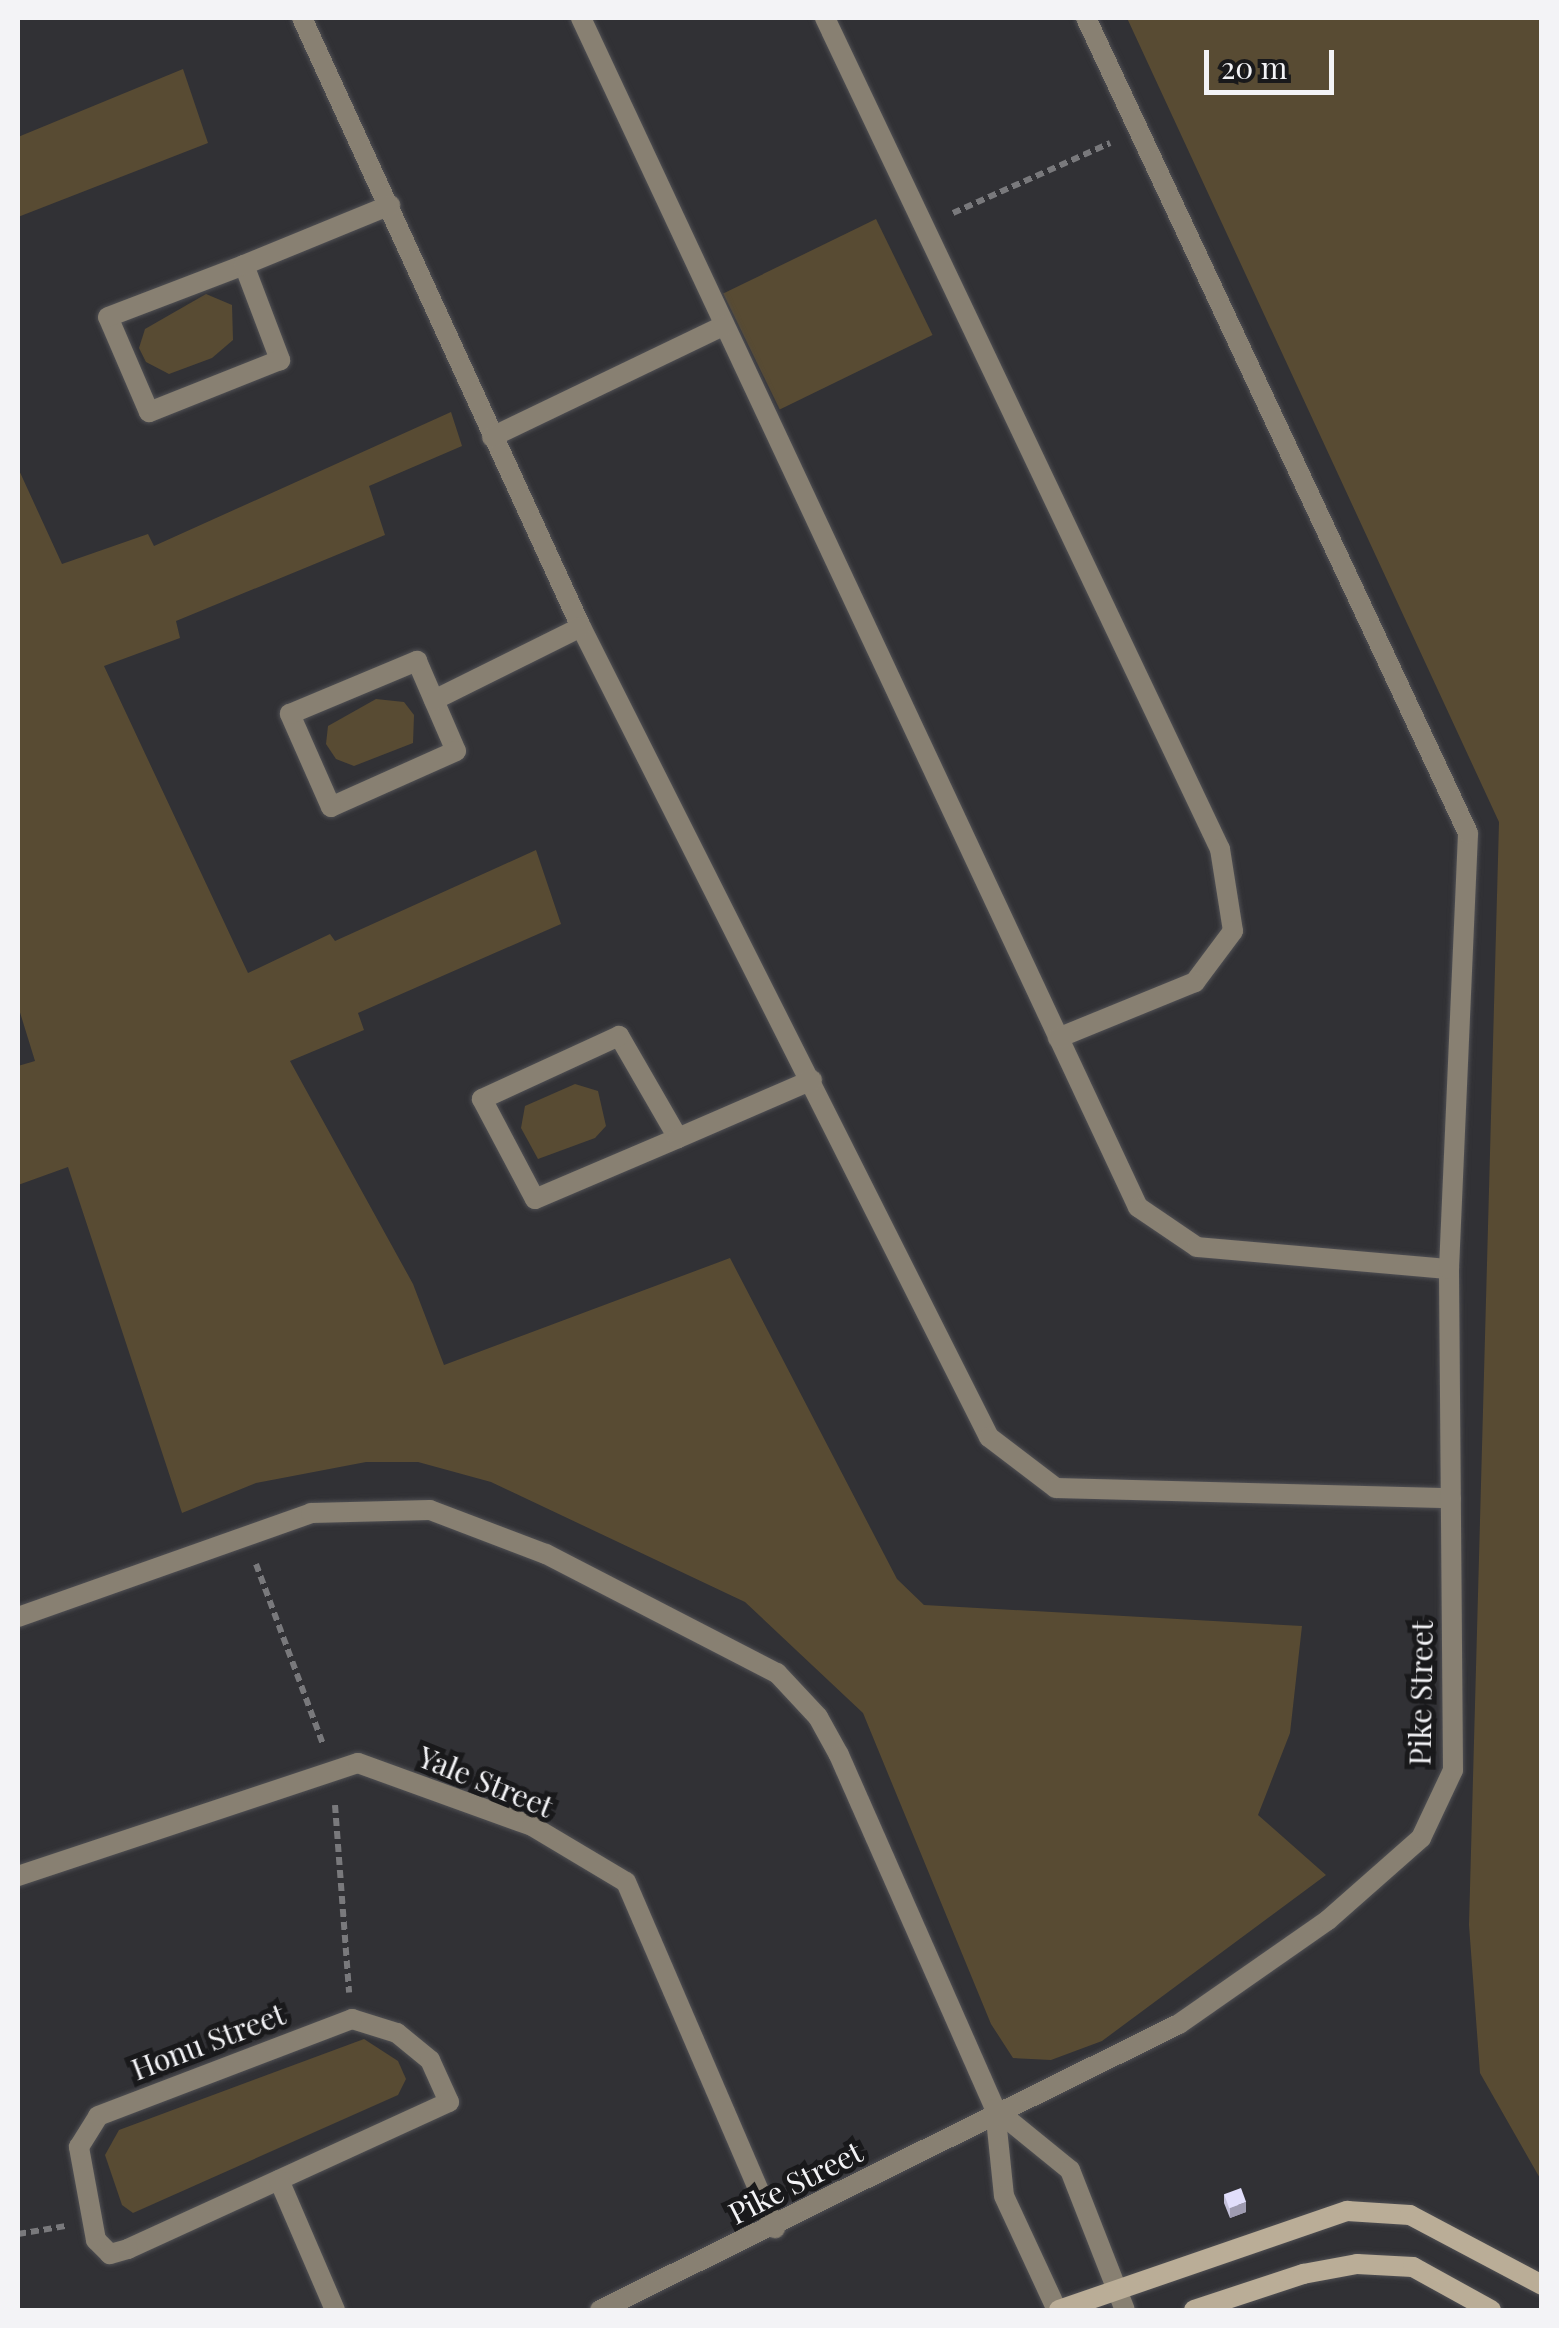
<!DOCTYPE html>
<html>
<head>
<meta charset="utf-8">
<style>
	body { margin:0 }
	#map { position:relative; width:1559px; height:2328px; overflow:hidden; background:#313135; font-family:"Playfair Display",serif }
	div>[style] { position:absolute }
	.green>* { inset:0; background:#584b33; transform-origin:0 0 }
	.path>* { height:6px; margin-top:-3px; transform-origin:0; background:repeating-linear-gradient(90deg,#79797c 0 8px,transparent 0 13px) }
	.roads { filter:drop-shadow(0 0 2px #505054) drop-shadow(0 0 2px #505054) }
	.street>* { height:20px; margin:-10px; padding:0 10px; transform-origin:10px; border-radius:10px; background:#888072 }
	.secondary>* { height:20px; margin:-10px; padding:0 10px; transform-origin:10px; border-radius:10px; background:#baad97 }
	.wall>* { inset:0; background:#c2bfd8 }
	.shaded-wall>* { inset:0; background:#9e9bb0 }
	.building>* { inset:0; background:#e1defb; transform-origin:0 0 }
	span { translate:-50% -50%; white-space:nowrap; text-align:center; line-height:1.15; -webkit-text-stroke:10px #19191b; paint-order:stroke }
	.street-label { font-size:30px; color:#f3f3f6 }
	.frame { position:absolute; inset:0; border:20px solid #f3f3f6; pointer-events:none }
	.scale { position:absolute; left:1204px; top:50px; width:130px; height:45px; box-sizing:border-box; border:5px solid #f3f3f6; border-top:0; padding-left:12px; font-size:30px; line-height:35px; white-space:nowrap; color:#f3f3f6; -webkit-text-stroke:8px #19191b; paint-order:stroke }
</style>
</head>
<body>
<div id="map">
	<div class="green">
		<i style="clip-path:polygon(1127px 18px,1541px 18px,1541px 2180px,1480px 2073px,1469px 1925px,1499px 822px)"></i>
		<i style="clip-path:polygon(183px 69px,208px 143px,18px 217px,18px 137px)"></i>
		<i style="left:876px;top:219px;width:129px;height:170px;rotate:64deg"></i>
		<i style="clip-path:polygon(206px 294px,232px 305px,233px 340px,212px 358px,169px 374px,146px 362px,139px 348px,145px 329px)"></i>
		<i style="clip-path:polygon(451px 412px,462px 446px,369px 486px,385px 535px,176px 621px,180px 638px,104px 666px,248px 973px,330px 934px,335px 941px,536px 850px,561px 924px,358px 1013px,364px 1030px,290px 1061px,413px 1284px,444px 1365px,730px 1258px,897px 1579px,924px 1605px,1302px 1626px,1290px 1733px,1258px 1815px,1326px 1875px,1102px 2041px,1051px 2060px,1013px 2058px,991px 2024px,863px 1713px,745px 1602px,491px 1482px,418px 1462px,366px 1462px,256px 1483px,182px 1513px,68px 1167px,18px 1185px,18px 1066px,35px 1061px,18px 1006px,18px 468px,62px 564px,148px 534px,154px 546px)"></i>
		<i style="clip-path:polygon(376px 699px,404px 702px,414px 715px,413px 743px,354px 766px,336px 759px,326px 744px,328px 726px)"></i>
		<i style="clip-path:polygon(575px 1084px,598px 1091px,606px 1126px,595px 1138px,538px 1159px,521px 1128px,525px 1106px)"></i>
		<i style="clip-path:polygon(364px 2039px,398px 2061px,406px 2079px,398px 2095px,133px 2213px,122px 2205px,105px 2155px,119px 2130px)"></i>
	</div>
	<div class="path">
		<i style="left:953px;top:213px;width:172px;rotate:-24deg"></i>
		<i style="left:256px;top:1564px;width:192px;rotate:69.6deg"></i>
		<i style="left:335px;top:1805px;width:188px;rotate:85.7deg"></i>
		<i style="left:18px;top:2234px;width:49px;rotate:-9.5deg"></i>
	</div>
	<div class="roads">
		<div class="street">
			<i style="left:302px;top:18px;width:670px;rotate:65.39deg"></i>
			<i style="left:581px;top:627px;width:907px;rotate:63.27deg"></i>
			<i style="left:989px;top:1437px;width:84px;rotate:37.3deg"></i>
			<i style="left:1056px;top:1488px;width:395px;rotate:1.5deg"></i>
			<i style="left:581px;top:18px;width:1313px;rotate:64.9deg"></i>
			<i style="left:1138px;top:1207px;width:71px;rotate:34.1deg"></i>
			<i style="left:1197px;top:1247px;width:253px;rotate:5deg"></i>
			<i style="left:825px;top:18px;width:920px;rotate:64.58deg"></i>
			<i style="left:1220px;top:849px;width:83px;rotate:81deg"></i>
			<i style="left:1233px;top:931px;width:64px;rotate:126.7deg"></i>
			<i style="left:1195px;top:982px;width:148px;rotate:157.8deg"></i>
			<i style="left:244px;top:265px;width:102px;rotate:69.2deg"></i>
			<i style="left:280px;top:360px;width:141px;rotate:158.3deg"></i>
			<i style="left:149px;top:412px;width:103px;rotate:-113.3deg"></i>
			<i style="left:108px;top:317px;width:146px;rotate:-20.9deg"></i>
			<i style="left:244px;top:265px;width:158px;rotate:-22.3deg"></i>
			<i style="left:492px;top:437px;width:256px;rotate:-25.7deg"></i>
			<i style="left:417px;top:661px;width:98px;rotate:66.6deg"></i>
			<i style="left:456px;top:751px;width:137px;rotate:155.9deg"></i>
			<i style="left:331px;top:807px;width:102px;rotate:-113.8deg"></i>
			<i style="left:290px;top:714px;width:138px;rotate:-22.7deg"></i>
			<i style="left:434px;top:700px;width:164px;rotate:-26.4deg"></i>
			<i style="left:678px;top:1138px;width:118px;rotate:-120deg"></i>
			<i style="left:619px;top:1036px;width:151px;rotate:155.3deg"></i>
			<i style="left:482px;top:1099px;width:113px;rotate:62.1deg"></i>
			<i style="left:535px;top:1199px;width:155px;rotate:-23.1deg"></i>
			<i style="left:678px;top:1138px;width:146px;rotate:-23.4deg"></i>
			<i style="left:18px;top:1617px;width:311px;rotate:-19.5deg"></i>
			<i style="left:311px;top:1513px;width:119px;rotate:-1.4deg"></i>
			<i style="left:430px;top:1510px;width:124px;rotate:20.8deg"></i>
			<i style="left:546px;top:1554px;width:260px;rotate:27.3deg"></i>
			<i style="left:777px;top:1673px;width:60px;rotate:47deg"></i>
			<i style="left:818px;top:1717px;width:43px;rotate:61.1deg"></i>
			<i style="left:839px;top:1755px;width:387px;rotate:66.2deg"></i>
			<i style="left:995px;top:2109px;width:87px;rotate:84.1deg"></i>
			<i style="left:1004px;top:2196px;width:126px;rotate:65.1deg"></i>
			<i style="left:18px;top:1876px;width:358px;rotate:-18.4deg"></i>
			<i style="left:358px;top:1763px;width:185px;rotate:19.9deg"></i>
			<i style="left:532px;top:1826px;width:109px;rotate:30.8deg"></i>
			<i style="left:626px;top:1882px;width:377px;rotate:66.7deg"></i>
			<i style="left:352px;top:2019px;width:47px;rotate:17.3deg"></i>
			<i style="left:397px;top:2033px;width:43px;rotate:39.3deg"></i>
			<i style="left:430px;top:2060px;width:46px;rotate:65.7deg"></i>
			<i style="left:449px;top:2102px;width:353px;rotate:155.4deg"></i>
			<i style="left:128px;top:2249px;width:19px;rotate:164deg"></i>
			<i style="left:110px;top:2254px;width:20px;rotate:-135deg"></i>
			<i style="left:96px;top:2240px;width:95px;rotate:-100.4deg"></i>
			<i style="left:79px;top:2147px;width:36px;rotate:-58deg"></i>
			<i style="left:98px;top:2116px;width:272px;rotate:-20.9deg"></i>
			<i style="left:995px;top:2109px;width:97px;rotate:39.1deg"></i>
			<i style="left:1070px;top:2170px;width:150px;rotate:68.6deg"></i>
			<i style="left:279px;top:2180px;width:142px;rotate:66.7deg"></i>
			<i style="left:600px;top:2310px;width:646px;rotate:-26.29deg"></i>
			<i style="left:1179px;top:2024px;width:182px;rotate:-34.9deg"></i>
			<i style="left:1328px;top:1920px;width:124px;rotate:-41.4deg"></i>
			<i style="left:1421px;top:1838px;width:75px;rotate:-64.8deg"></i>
			<i style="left:1453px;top:1770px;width:501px;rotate:-90.46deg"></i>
			<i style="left:1449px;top:1269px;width:436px;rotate:-87.5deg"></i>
			<i style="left:1468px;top:833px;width:900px;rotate:-115.11deg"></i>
		</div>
		<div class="secondary">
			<i style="left:1059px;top:2310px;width:305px;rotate:-19deg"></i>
			<i style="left:1347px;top:2211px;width:63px;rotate:3.6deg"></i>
			<i style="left:1410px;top:2215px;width:149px;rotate:27.9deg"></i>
			<i style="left:1194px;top:2310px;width:115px;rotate:-18.3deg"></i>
			<i style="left:1303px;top:2274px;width:55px;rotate:-10.5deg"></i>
			<i style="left:1357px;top:2264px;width:56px;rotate:3.1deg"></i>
			<i style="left:1413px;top:2267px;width:89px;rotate:28.9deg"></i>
		</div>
	</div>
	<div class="wall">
		<i style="clip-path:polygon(1224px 2194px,1246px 2212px,1230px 2218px,1224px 2203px)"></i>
	</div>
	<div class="shaded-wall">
		<i style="clip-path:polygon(1246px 2202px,1246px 2212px,1230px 2218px,1230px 2208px)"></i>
	</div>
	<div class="building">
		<i style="left:1241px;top:2188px;width:15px;height:18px;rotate:70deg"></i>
	</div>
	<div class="street-label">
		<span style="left:1420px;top:1693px;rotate:-89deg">Pike Street</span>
		<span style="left:486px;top:1781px;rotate:22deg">Yale Street</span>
		<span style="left:208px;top:2041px;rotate:-21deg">Honu Street</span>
		<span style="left:795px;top:2182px;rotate:-27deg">Pike Street</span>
	</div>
	<div class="frame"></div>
	<div class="scale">20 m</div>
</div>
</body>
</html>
